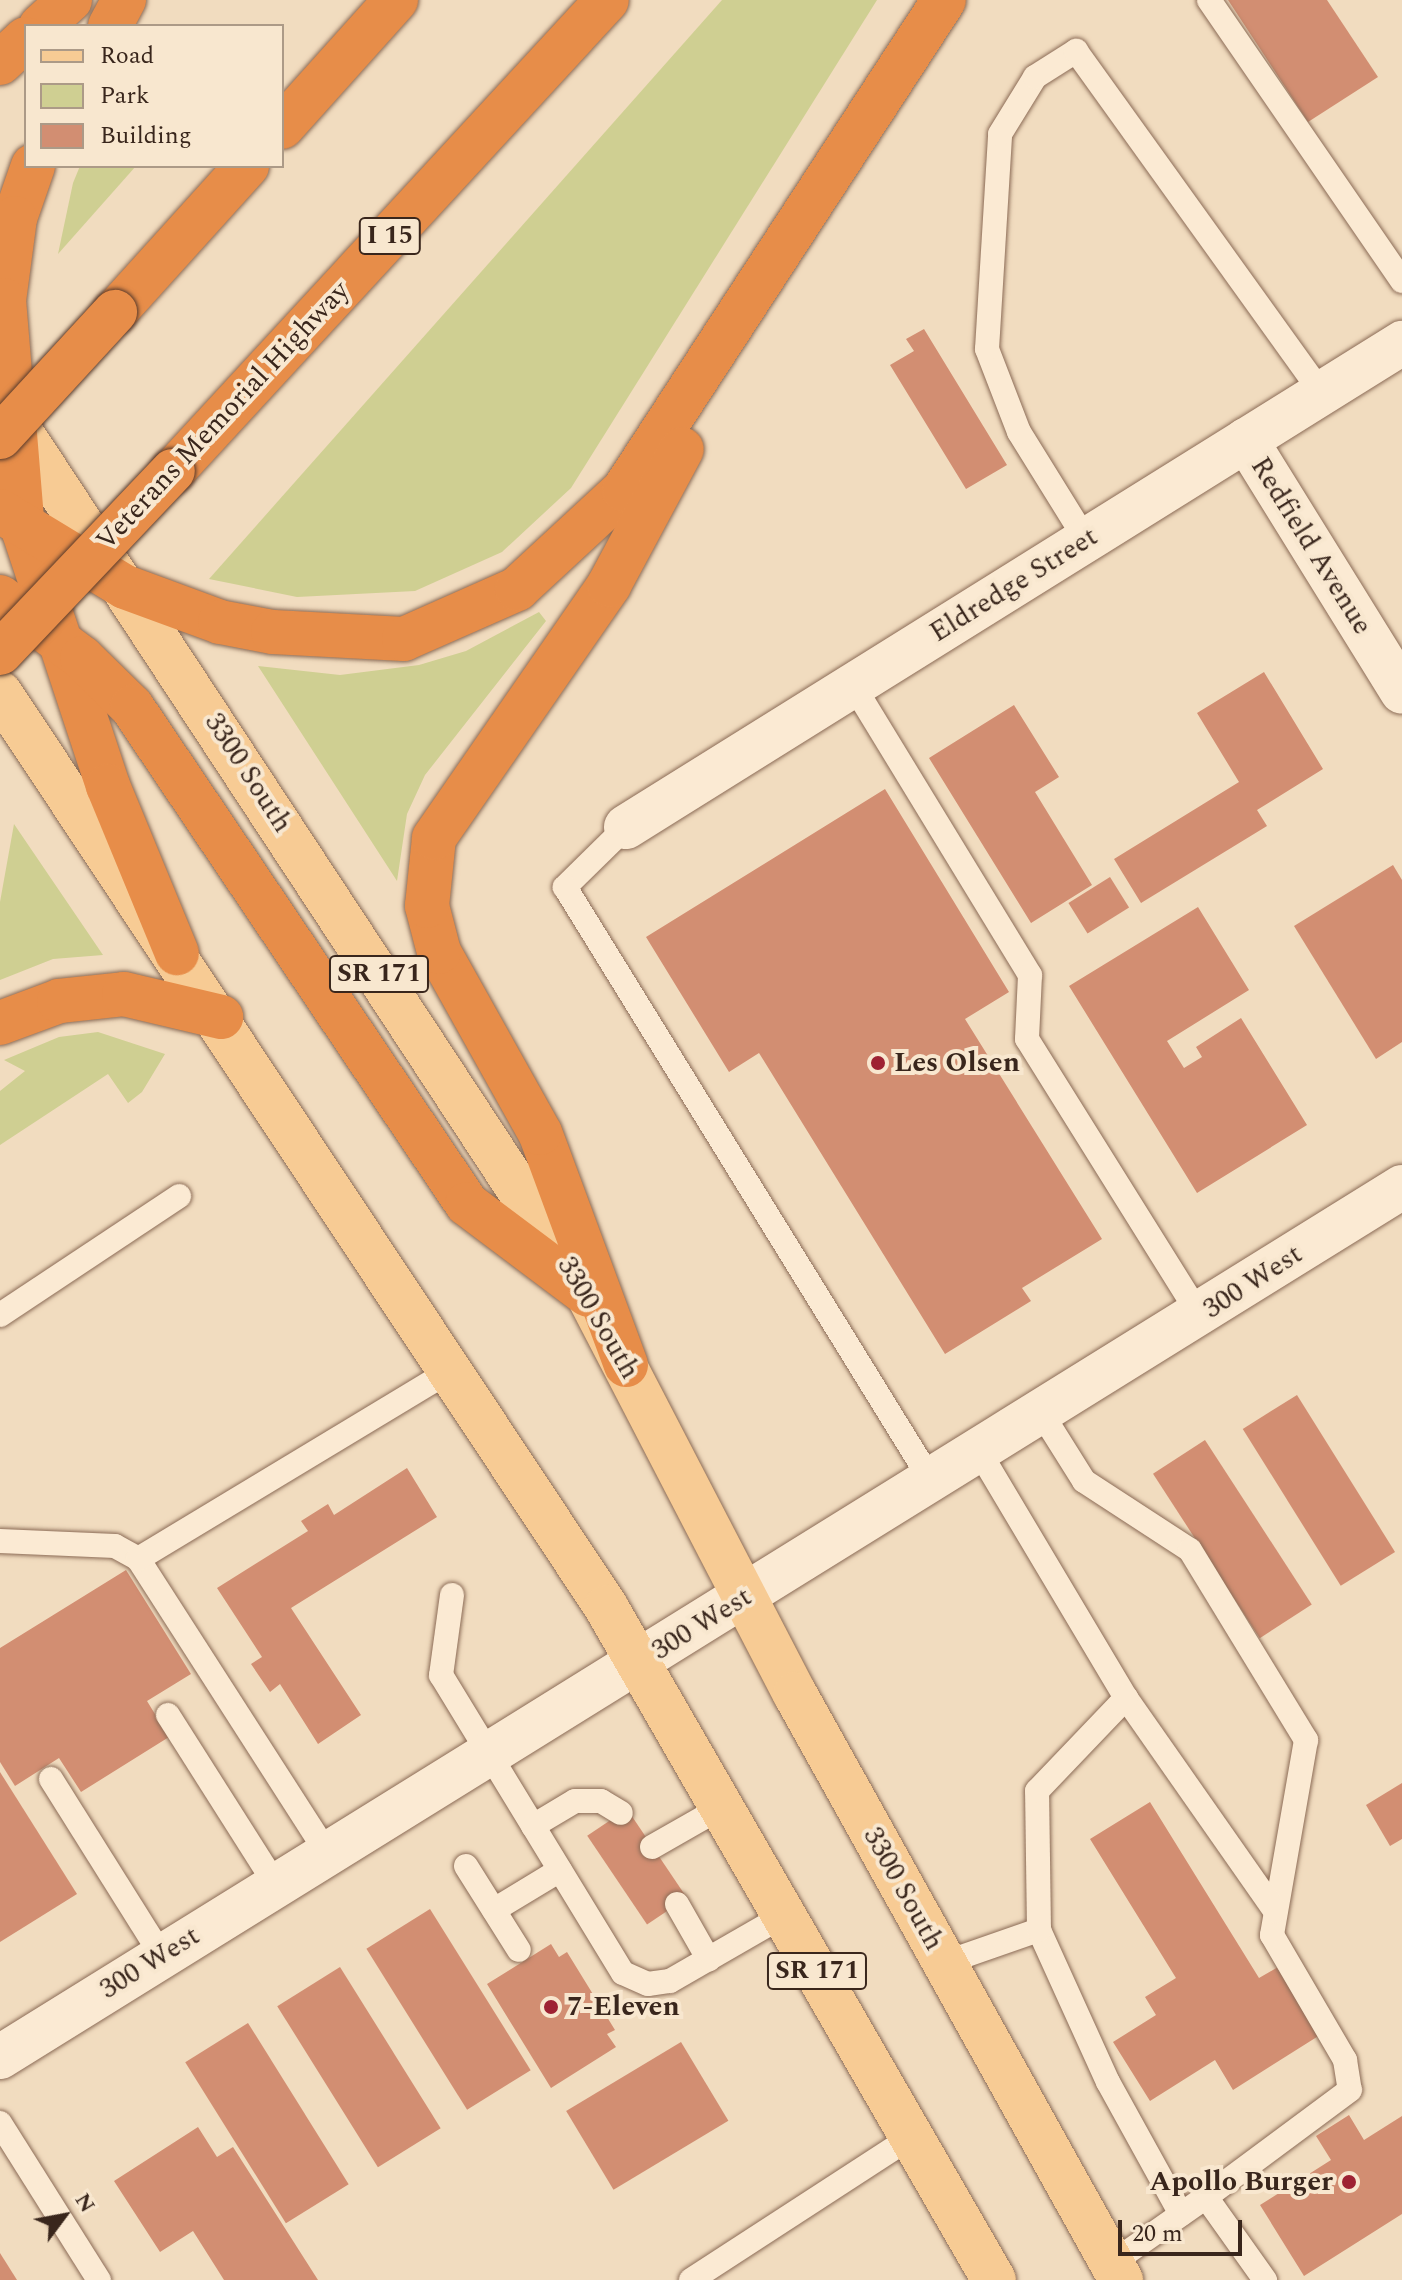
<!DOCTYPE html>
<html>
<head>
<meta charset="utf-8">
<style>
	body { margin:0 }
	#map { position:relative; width:1402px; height:2280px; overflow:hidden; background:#f1dcbf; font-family:Spectral,serif }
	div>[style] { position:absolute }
	.green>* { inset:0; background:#cfcf92 }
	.building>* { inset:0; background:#d28e72; transform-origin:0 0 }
	.roads { filter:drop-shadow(0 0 2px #8b6b56) drop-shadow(0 0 2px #8b6b56) }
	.lane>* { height:24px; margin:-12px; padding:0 12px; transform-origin:12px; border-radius:12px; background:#fbead3 }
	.street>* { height:44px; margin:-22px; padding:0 22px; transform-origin:22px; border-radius:22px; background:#fbead3 }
	.secondary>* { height:44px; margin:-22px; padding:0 22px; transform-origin:22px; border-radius:22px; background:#fbead3 }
	.primary>* { height:44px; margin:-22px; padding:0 22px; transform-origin:22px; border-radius:22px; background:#f7cb94 }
	.highway>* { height:44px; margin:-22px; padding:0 22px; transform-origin:22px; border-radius:22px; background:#e78d49 }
	.bridges { filter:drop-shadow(0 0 2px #583a2b) drop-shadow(0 0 2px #583a2b) }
	.highway-bridge>* { height:44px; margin:-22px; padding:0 22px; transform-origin:22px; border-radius:22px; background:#e78d49 }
	.dots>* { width:22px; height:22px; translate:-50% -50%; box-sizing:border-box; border:4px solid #f8e7cf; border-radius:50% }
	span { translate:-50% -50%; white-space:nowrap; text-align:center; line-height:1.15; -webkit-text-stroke:8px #f8e7cf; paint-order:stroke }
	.shield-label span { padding:2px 6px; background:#f8e7cf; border:2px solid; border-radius:6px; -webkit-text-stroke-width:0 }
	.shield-label { font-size:26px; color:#39261c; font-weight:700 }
	.street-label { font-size:28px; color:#39261c }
	.poi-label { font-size:28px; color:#39261c; font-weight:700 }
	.left { translate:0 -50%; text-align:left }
	.right { translate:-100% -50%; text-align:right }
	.legend { position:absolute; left:24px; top:24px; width:260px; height:144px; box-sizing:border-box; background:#f8e7cf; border:2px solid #ac9a87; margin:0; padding:10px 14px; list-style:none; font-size:24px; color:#39261c }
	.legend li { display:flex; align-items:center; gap:16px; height:40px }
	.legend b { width:40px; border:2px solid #ac9a87 }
	.north { position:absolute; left:24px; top:2176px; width:80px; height:80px; -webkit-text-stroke:6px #f8e7cf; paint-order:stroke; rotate:58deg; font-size:22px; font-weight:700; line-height:32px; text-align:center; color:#39261c }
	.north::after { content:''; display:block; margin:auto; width:28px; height:36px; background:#39261c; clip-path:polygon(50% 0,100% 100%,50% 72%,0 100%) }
	.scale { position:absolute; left:1118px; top:2220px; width:124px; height:36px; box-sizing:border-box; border:4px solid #39261c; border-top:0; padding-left:10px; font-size:24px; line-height:28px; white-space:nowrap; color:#39261c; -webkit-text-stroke:6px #f8e7cf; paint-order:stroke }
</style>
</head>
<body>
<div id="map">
	<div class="green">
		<i style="clip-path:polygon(722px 0,877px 0,571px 488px,502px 552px,415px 591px,297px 597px,209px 579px)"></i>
		<i style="clip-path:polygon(80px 166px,136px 166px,58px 254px,73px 183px)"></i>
		<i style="clip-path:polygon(539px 612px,546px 621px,425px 775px,407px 814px,397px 881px,258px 666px,340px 675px,419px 665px,466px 651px)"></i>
		<i style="clip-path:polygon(14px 824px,103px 955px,53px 959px,0 980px,0 902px)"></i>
		<i style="clip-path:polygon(98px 1032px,165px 1054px,142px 1092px,128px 1103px,108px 1074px,0 1145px,0 1091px,25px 1071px,4px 1060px,59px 1037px)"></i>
	</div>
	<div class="building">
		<i style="clip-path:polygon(1228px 0,1327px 0,1378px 77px,1308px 122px)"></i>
		<i style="clip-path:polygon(924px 329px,1007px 465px,966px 489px,890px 365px,914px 351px,906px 339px)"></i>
		<i style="clip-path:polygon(1264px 672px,1323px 769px,1257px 810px,1267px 826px,1141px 903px,1114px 859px,1239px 782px,1197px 713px)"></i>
		<i style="clip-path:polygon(1014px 705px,1059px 777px,1035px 792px,1092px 885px,1031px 923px,929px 758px)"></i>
		<i style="clip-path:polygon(885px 789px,1009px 992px,965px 1019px,1102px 1239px,1022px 1288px,1031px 1301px,945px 1354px,759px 1053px,729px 1072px,646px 937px)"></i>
		<i style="clip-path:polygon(1393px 865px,1402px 880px,1402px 1042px,1376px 1059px,1294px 926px)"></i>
		<i style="left:1110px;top:877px;width:36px;height:49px;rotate:58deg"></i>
		<i style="clip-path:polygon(1198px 907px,1249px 990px,1167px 1041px,1184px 1068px,1202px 1057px,1196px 1047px,1241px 1018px,1307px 1125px,1197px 1193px,1069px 986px)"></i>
		<i style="left:1297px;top:1395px;width:185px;height:64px;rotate:58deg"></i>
		<i style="left:1205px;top:1440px;width:196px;height:62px;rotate:57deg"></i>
		<i style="clip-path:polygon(407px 1468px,437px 1517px,291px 1608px,361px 1715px,318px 1744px,280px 1684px,270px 1692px,251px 1664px,262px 1657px,217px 1588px,308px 1531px,301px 1521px,328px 1504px,334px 1515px)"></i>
		<i style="clip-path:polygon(126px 1570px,191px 1674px,147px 1701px,169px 1737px,81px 1792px,59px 1758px,15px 1786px,0 1762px,0 1648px)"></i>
		<i style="clip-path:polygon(0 1772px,77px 1894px,0 1942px)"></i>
		<i style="clip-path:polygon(1402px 1783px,1402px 1839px,1390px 1846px,1366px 1805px)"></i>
		<i style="clip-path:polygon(1150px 1802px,1259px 1978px,1278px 1967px,1320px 2035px,1233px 2090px,1215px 2060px,1150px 2101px,1113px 2042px,1156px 2015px,1145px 1997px,1176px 1978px,1090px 1839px)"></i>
		<i style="left:627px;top:1809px;width:107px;height:48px;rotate:56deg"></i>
		<i style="left:430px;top:1909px;width:190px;height:75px;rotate:58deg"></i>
		<i style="clip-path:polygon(551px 1944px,559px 1957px,567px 1952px,615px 2030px,607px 2034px,616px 2047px,551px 2088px,487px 1984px)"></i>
		<i style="left:340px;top:1967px;width:190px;height:74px;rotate:58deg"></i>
		<i style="left:248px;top:2023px;width:190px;height:74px;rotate:58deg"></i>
		<i style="left:681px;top:2042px;width:92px;height:134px;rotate:59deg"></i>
		<i style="clip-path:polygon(1349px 2115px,1364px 2140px,1402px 2116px,1402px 2214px,1304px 2276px,1260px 2205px,1331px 2160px,1316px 2136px)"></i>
		<i style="clip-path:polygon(198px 2127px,217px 2157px,233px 2147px,318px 2280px,224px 2280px,193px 2231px,160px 2252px,114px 2181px)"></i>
		<i style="clip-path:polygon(0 2253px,17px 2280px,0 2280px)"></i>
	</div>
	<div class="roads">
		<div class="lane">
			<i style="left:1209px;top:0;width:341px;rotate:55.5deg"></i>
			<i style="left:1086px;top:540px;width:127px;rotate:-121.8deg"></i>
			<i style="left:1019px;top:432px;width:89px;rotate:-111.1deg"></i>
			<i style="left:987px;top:349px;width:215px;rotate:-86.5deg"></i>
			<i style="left:1000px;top:134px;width:67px;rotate:-58.4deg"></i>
			<i style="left:1035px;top:77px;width:49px;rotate:-32.4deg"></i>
			<i style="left:1076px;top:51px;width:421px;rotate:54.3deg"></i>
			<i style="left:853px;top:685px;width:340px;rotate:58.6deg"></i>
			<i style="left:1030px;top:975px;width:64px;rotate:92.7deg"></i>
			<i style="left:1027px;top:1039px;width:327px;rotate:58deg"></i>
			<i style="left:626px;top:827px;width:86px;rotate:135.5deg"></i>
			<i style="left:565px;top:887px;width:699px;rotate:58.33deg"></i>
			<i style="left:0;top:1315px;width:215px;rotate:-33.6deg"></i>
			<i style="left:1042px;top:1414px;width:79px;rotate:57.9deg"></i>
			<i style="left:1084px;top:1481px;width:126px;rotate:33.1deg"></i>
			<i style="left:1190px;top:1550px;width:223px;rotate:58.6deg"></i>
			<i style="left:1306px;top:1740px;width:198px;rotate:99.9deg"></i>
			<i style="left:1272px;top:1935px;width:145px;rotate:59.7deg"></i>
			<i style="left:1345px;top:2060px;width:30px;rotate:81deg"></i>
			<i style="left:1350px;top:2090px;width:179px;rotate:143.4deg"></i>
			<i style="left:980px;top:1453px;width:285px;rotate:59.2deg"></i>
			<i style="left:1126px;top:1698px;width:260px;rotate:55deg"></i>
			<i style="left:0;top:1541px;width:115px;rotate:2.5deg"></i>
			<i style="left:115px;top:1546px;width:26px;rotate:29deg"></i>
			<i style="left:452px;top:1595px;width:81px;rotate:97.8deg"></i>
			<i style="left:441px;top:1675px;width:349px;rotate:58.6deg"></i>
			<i style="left:623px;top:1973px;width:27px;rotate:24deg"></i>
			<i style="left:648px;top:1984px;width:22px;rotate:-8deg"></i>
			<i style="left:670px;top:1981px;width:133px;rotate:-29.9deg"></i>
			<i style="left:168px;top:1715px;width:201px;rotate:57.6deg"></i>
			<i style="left:51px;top:1779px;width:209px;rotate:57.9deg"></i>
			<i style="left:533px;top:1826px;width:49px;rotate:-30.8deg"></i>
			<i style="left:575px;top:1801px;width:26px"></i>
			<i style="left:601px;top:1801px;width:23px;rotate:31deg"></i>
			<i style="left:652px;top:1847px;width:83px;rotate:-29.7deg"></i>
			<i style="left:327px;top:1853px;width:350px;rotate:-122.7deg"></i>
			<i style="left:138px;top:1559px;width:366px;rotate:-31.1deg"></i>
			<i style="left:466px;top:1866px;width:99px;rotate:57.8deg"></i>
			<i style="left:677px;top:1904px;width:64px;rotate:60.3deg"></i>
			<i style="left:494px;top:1910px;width:77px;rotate:-31.2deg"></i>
			<i style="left:1039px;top:1930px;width:167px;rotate:65.6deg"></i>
			<i style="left:1108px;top:2082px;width:151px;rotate:61.1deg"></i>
			<i style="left:944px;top:1963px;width:101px;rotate:-19.2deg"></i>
			<i style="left:1039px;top:1930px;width:139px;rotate:-90.8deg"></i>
			<i style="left:1037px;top:1791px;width:129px;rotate:-46.3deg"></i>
			<i style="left:0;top:2123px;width:186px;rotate:57.8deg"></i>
			<i style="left:1112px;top:2263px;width:115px;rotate:-35.1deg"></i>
			<i style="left:1206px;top:2197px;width:102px;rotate:54.6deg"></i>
			<i style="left:691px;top:2280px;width:262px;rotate:-33deg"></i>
		</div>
		<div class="street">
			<i style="left:1246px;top:440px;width:296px;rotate:58.2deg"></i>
			<i style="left:626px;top:827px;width:915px;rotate:-31.95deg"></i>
		</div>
		<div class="secondary">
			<i style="left:0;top:2057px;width:1650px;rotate:-31.82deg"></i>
		</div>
		<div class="primary">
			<i style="left:5px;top:408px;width:1061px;rotate:56.68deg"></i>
			<i style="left:588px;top:1295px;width:449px;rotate:62.6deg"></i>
			<i style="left:795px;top:1694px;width:671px;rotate:60.91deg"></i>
			<i style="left:0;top:693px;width:1097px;rotate:56.45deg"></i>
			<i style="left:606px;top:1607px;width:777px;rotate:60.04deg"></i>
		</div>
		<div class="highway">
			<i style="left:41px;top:26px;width:39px;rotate:-42deg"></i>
			<i style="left:110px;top:26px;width:30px;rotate:-62deg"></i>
			<i style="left:0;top:63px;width:35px;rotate:-43deg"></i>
			<i style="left:282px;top:127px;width:171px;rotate:-48.1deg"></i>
			<i style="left:33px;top:166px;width:55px;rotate:109.1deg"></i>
			<i style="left:15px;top:218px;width:83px;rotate:97.6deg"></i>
			<i style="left:4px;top:300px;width:230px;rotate:85.3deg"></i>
			<i style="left:23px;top:529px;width:271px;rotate:71.7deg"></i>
			<i style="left:108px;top:786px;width:181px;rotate:67.6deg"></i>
			<i style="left:115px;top:312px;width:197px;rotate:-47.9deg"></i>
			<i style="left:173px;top:471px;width:640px;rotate:-47.34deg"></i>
			<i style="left:0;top:511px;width:146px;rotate:31.3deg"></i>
			<i style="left:125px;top:587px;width:101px;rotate:20.2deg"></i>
			<i style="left:220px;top:622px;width:54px;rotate:10.7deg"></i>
			<i style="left:273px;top:632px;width:131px;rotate:3.1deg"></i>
			<i style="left:404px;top:639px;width:124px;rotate:-23.9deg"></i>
			<i style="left:517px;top:589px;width:146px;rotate:-42.8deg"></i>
			<i style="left:624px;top:490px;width:585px;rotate:-56.85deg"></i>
			<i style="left:0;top:597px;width:102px;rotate:36.6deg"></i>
			<i style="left:82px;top:658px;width:70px;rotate:44.4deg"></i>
			<i style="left:132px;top:707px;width:599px;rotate:56.02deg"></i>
			<i style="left:467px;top:1204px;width:151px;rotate:36.9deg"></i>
			<i style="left:0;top:1023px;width:63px;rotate:-20.4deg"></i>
			<i style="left:59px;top:1001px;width:65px;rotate:-6.1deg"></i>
			<i style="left:124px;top:994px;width:100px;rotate:13.3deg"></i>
			<i style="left:626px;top:1365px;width:247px;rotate:-110.3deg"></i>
			<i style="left:540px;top:1133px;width:207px;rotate:-119.2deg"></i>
			<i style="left:439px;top:952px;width:48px;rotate:-104.6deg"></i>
			<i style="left:427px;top:906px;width:68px;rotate:-84.1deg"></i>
			<i style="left:434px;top:838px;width:308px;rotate:-55.3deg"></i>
			<i style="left:609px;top:585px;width:154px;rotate:-61.8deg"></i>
		</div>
	</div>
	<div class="bridges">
		<div class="highway-bridge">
			<i style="left:0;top:437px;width:170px;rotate:-47.4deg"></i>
			<i style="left:0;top:653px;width:251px;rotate:-46.5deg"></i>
		</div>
	</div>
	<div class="dots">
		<i style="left:878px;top:1063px;background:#9e2233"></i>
		<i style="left:551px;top:2007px;background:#9e2233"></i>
		<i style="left:1349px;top:2182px;background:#9e2233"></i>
	</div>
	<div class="shield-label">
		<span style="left:390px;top:236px">I 15</span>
		<span style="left:379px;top:974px">SR 171</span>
		<span style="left:817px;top:1971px">SR 171</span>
	</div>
	<div class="street-label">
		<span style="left:223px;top:416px;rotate:-47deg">Veterans Memorial Highway</span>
		<span style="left:1311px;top:546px;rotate:58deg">Redfield Avenue</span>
		<span style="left:1014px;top:585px;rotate:-32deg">Eldredge Street</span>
		<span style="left:248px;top:773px;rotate:57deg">3300 South</span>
		<span style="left:1253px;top:1282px;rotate:-33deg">300 West</span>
		<span style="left:598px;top:1318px;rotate:60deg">3300 South</span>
		<span style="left:702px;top:1624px;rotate:-32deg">300 West</span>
		<span style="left:903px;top:1889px;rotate:61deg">3300 South</span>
		<span style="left:150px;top:1963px;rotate:-32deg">300 West</span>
	</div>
	<div class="poi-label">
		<span class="left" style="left:894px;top:1063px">Les Olsen</span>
		<span class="left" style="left:567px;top:2007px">7-Eleven</span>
		<span class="right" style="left:1333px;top:2182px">Apollo Burger</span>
	</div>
	<ul class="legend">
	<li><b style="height:10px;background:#f7cb94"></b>Road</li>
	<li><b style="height:22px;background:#cfcf92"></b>Park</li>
	<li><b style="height:22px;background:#d28e72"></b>Building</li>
	</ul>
	<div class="north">N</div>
	<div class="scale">20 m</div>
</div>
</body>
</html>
